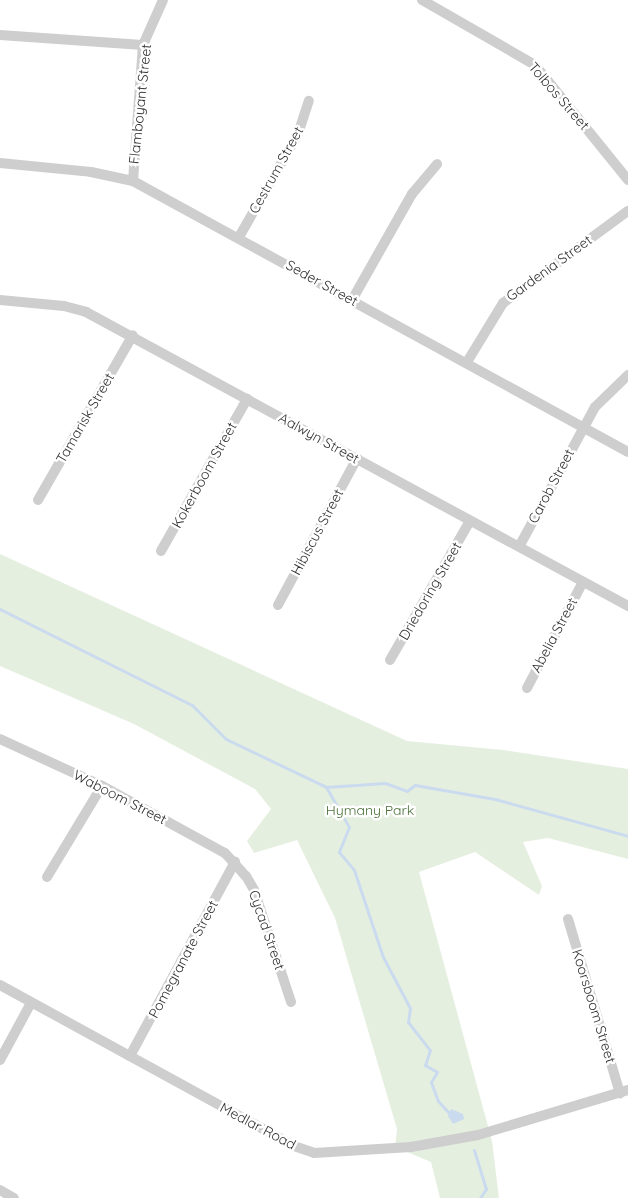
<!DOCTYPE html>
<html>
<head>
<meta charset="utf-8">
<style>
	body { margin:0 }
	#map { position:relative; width:628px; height:1198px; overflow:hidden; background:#fff; font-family:Quicksand,sans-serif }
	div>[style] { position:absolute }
	.green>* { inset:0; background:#e5efdf }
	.water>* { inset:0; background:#cbdbef }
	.stream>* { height:3px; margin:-1.5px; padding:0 1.5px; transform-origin:1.5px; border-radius:1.5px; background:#cbdbef }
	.minor>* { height:10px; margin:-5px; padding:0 5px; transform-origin:5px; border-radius:5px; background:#cecece }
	span { translate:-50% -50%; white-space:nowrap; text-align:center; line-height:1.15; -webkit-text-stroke:5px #fff; paint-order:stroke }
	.street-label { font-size:14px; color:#313131 }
	.park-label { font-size:14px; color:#4c713b }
</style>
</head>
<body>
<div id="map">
	<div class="green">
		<i style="clip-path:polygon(0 554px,407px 741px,503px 750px,628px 769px,628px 859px,548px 838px,523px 842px,542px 886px,539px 895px,475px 852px,419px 872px,492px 1141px,499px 1198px,440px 1198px,431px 1162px,395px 1147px,397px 1129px,335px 918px,297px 840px,254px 853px,247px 841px,271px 809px,255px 789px,134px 724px,0 666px)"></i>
	</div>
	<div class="water">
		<i style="clip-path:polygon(451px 1109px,463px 1114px,464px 1119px,453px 1124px,448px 1116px)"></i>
	</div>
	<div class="stream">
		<i style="left:0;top:609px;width:215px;rotate:26.6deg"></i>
		<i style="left:192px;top:705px;width:48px;rotate:45deg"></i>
		<i style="left:226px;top:739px;width:111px;rotate:25.6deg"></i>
		<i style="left:326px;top:787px;width:59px;rotate:-3.9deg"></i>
		<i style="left:385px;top:783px;width:23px;rotate:20deg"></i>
		<i style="left:407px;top:791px;width:10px;rotate:-37deg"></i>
		<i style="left:415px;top:785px;width:81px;rotate:9.9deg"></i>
		<i style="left:495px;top:799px;width:138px;rotate:15.5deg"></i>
		<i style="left:326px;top:787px;width:46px;rotate:60.1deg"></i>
		<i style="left:349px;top:827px;width:27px;rotate:112deg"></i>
		<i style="left:339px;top:852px;width:23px;rotate:50deg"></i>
		<i style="left:354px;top:870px;width:92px;rotate:71.6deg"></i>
		<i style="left:383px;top:957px;width:58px;rotate:62.1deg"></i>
		<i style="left:410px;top:1008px;width:14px;rotate:98deg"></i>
		<i style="left:408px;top:1022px;width:36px;rotate:52deg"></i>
		<i style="left:430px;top:1050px;width:16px;rotate:108deg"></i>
		<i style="left:425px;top:1065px;width:14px;rotate:30deg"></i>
		<i style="left:437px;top:1072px;width:12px;rotate:121deg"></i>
		<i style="left:431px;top:1082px;width:20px;rotate:70deg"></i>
		<i style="left:438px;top:1101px;width:19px;rotate:47deg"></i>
		<i style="left:474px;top:1150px;width:41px;rotate:72.9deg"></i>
		<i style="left:486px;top:1189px;width:11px;rotate:124deg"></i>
	</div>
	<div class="minor">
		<i style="left:422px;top:0;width:130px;rotate:29.9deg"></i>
		<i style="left:535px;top:65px;width:148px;rotate:51deg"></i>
		<i style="left:0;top:35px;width:143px;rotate:4deg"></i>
		<i style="left:0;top:163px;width:91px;rotate:5.6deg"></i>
		<i style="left:91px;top:172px;width:43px;rotate:12.1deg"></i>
		<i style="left:133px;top:181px;width:564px;rotate:28.7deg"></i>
		<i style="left:133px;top:181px;width:136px;rotate:-85.8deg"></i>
		<i style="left:143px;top:45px;width:49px;rotate:-66deg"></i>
		<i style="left:239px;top:237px;width:119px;rotate:-60.2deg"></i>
		<i style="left:298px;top:134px;width:35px;rotate:-72deg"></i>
		<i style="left:0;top:300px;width:64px;rotate:5.4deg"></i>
		<i style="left:64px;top:306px;width:23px;rotate:15deg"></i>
		<i style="left:86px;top:312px;width:617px;rotate:28.48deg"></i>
		<i style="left:352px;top:300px;width:122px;rotate:-60.5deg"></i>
		<i style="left:412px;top:194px;width:39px;rotate:-50deg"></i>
		<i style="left:467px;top:362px;width:69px;rotate:-58.6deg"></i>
		<i style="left:503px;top:303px;width:155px;rotate:-36.4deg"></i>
		<i style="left:38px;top:500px;width:190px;rotate:-60.1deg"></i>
		<i style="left:520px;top:545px;width:157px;rotate:-61.5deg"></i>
		<i style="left:595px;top:407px;width:46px;rotate:-44.1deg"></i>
		<i style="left:161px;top:551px;width:175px;rotate:-60.5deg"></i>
		<i style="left:278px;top:605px;width:167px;rotate:-61.7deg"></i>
		<i style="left:390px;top:660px;width:160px;rotate:-60.1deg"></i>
		<i style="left:527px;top:688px;width:120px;rotate:-62.2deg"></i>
		<i style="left:0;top:739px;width:112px;rotate:24.7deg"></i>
		<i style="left:102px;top:786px;width:140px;rotate:28.6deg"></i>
		<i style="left:225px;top:853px;width:31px;rotate:48deg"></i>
		<i style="left:246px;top:876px;width:16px;rotate:60deg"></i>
		<i style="left:254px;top:890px;width:118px;rotate:71.7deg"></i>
		<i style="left:47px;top:877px;width:106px;rotate:-58.9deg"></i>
		<i style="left:568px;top:919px;width:182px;rotate:73.4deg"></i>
		<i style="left:0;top:985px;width:335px;rotate:28.7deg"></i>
		<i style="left:294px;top:1146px;width:21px;rotate:19deg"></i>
		<i style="left:314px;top:1153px;width:97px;rotate:-3.5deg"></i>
		<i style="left:411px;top:1147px;width:68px;rotate:-10.2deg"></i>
		<i style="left:478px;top:1135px;width:157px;rotate:-16.7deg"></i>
		<i style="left:130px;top:1056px;width:221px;rotate:-61.6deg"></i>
		<i style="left:0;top:1060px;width:65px;rotate:-61.5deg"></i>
		<i style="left:0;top:1190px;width:16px;rotate:30deg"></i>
	</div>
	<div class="street-label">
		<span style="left:559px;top:96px;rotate:49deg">Tolbos Street</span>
		<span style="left:140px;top:104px;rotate:-84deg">Flamboyant Street</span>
		<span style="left:276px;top:170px;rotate:-61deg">Cestrum Street</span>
		<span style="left:549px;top:268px;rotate:-36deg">Gardenia Street</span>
		<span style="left:322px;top:283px;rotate:29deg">Seder Street</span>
		<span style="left:85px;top:418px;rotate:-60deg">Tamarisk Street</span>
		<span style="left:319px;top:438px;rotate:29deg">Aalwyn Street</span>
		<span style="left:204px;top:475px;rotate:-61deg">Kokerboom Street</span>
		<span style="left:551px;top:486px;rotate:-62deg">Carob Street</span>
		<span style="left:317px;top:532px;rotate:-62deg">Hibiscus Street</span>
		<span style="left:430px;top:591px;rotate:-60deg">Driedoring Street</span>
		<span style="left:554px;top:635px;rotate:-62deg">Abelia Street</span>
		<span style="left:120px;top:797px;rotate:27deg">Waboom Street</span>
		<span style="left:267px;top:930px;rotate:71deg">Cycad Street</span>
		<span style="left:183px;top:959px;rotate:-62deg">Pomegranate Street</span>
		<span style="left:594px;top:1006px;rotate:73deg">Koorsboom Street</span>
		<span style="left:258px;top:1126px;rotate:28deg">Medlar Road</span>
	</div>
	<div class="park-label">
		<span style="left:370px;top:810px">Hymany Park</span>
	</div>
</div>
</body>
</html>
